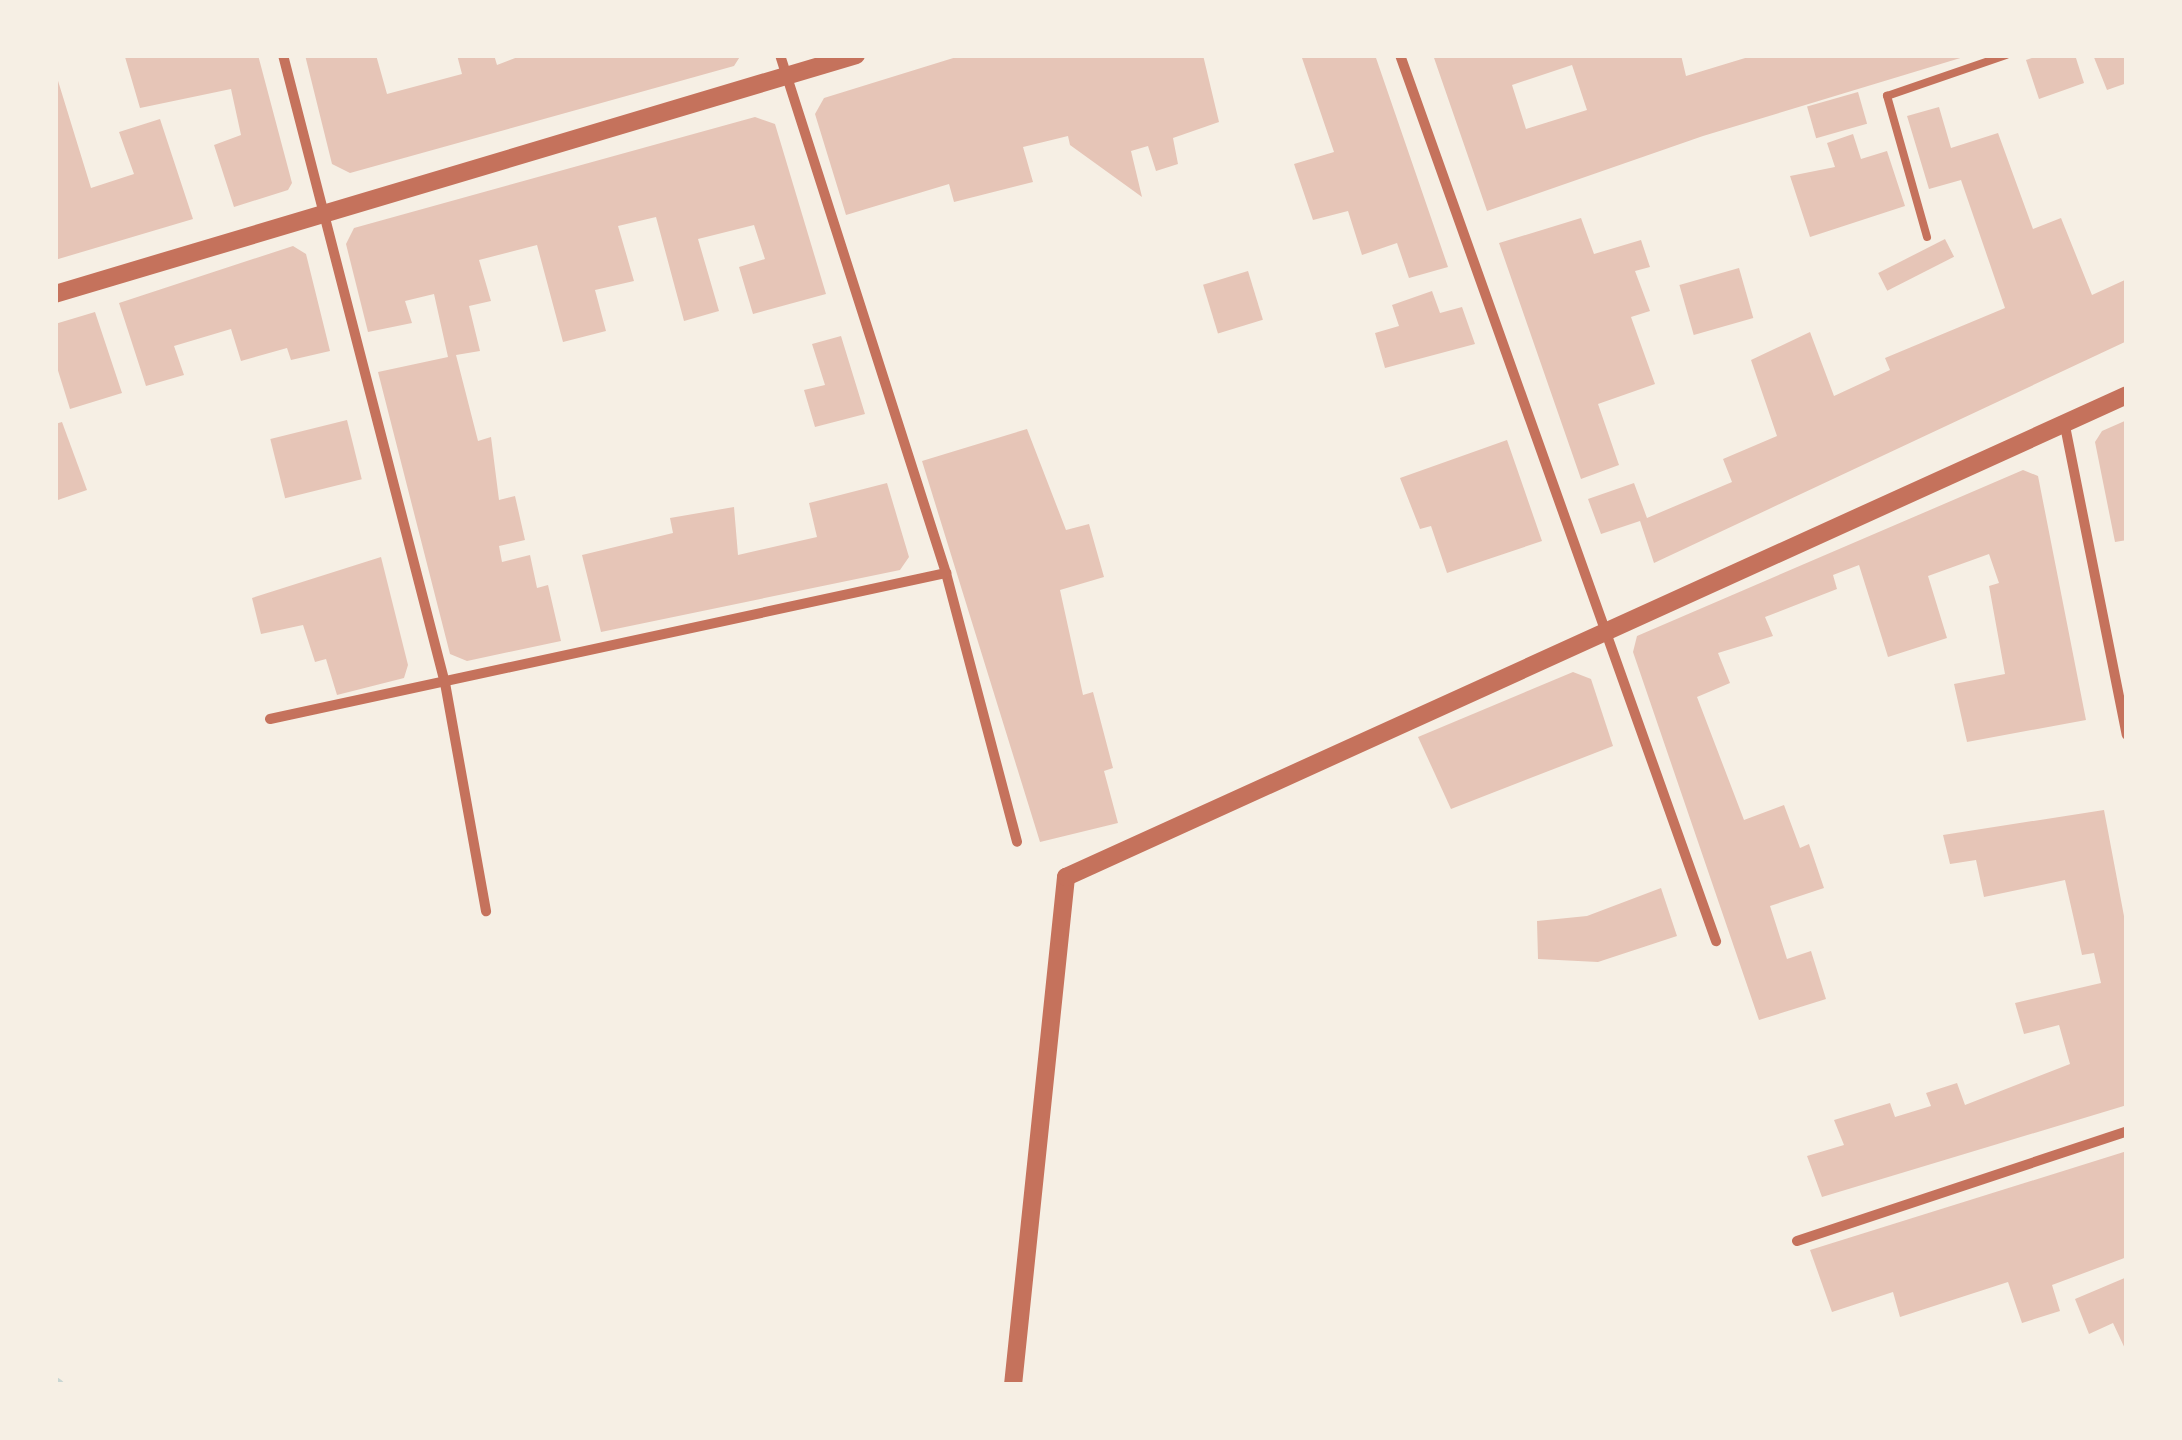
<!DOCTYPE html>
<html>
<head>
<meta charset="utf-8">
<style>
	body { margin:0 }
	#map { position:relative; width:2182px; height:1440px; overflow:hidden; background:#f6efe4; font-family:"Fira Sans",sans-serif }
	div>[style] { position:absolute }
	.stream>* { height:12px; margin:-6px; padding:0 6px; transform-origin:6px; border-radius:6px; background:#c9d6d2 }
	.building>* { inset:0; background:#e6c5b7; transform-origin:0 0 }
	.service>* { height:8px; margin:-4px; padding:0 4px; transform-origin:4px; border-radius:4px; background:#c5725c }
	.minor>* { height:10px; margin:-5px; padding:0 5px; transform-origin:5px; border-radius:5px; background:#c5725c }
	.tertiary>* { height:18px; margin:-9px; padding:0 9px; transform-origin:9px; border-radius:9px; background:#c5725c }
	span { translate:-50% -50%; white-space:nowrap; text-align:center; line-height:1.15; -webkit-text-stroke:10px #f6efe4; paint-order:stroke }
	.frame { position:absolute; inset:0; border:58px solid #f6efe4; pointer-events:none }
</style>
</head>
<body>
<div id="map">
	<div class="stream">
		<i style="left:55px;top:1383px;width:4px;rotate:34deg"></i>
	</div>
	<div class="building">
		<i style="clip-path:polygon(258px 55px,292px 183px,288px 190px,234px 207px,214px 145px,241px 135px,231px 89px,140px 108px,125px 57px)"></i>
		<i style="clip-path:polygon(305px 55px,376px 55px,387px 94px,462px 74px,457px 55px,494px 55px,497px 65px,523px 55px,741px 55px,734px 66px,350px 173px,332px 164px)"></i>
		<i style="clip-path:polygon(963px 55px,1203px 55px,1219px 122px,1173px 138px,1178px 164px,1156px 171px,1148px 146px,1131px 151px,1142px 197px,1070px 145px,1068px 136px,1023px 147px,1033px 182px,954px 202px,949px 184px,846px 215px,815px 114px,824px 98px)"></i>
		<i style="clip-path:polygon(1301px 55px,1375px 55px,1448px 267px,1409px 278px,1397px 243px,1362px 255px,1348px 211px,1313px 220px,1294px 164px,1334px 152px)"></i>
		<i style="clip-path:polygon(evenodd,1433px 55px,1681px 55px,1686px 76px,1755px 55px,1967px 56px,1703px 136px,1487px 211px,1433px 55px,1572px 65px,1587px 110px,1526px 129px,1512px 85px,1572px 65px)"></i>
		<i style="clip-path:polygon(2040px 55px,2075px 55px,2084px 83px,2039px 99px,2026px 60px)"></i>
		<i style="clip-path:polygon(2093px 55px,2127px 55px,2127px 83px,2107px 90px)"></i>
		<i style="clip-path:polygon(55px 71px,91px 188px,134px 174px,119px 132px,160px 119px,193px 219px,55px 260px)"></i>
		<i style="left:1858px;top:92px;width:33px;height:53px;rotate:74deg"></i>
		<i style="clip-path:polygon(1939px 107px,1951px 148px,1998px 133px,2033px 229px,2061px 218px,2092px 295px,2127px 279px,2127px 341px,1654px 563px,1640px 521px,1601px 534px,1588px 499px,1634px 483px,1647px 518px,1732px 482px,1723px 459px,1777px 436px,1751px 360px,1810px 332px,1834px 396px,1890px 370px,1885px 358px,2005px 308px,1961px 180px,1929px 189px,1907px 116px)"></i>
		<i style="clip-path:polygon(755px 117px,775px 124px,826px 294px,753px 314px,739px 267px,765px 259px,754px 225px,698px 239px,719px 311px,684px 321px,656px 217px,618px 226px,634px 281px,595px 290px,606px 331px,563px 342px,537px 245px,479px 260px,491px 301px,469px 306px,480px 351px,456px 355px,478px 441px,491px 437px,499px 500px,515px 496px,525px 540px,499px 546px,502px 562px,530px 555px,537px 588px,548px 585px,561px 641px,467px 661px,450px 654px,378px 372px,448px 357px,434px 294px,405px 301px,412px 323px,368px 332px,346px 244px,354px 228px)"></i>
		<i style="clip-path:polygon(1853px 134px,1861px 159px,1887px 151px,1905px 206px,1810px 237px,1790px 176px,1835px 167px,1827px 143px)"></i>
		<i style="clip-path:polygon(1581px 218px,1594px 254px,1641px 240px,1650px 267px,1635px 271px,1650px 311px,1631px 317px,1655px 384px,1598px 404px,1619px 465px,1581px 479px,1499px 243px)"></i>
		<i style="left:1945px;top:239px;width:20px;height:75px;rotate:63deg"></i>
		<i style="clip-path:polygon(293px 246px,306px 254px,330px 351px,291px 360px,287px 348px,241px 361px,231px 329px,174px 346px,184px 375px,146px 386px,119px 303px)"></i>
		<i style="left:1739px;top:268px;width:52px;height:62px;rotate:74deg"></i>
		<i style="left:1248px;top:271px;width:51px;height:47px;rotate:73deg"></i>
		<i style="clip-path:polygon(1432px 291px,1440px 313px,1462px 307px,1475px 344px,1385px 368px,1375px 333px,1399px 326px,1392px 305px)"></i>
		<i style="clip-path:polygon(95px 312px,122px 393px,70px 409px,55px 361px,55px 324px)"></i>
		<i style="clip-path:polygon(841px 336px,865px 414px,815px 427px,804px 390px,825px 385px,812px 344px)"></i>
		<i style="left:347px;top:420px;width:61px;height:79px;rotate:76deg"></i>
		<i style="clip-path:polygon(2127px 420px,2127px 540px,2115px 542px,2095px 442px,2102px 431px)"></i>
		<i style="clip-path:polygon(62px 422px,87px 490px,55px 501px,55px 424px)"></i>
		<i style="clip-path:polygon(1027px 429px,1066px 530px,1089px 524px,1104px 577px,1060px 590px,1083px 695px,1093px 692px,1113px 768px,1104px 771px,1118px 823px,1040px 842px,922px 461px)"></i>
		<i style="clip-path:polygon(1507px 440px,1542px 541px,1447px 573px,1431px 526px,1420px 529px,1400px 478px)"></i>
		<i style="clip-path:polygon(2023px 470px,2038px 476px,2086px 720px,1967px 742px,1954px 684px,2005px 674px,1989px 586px,1999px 583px,1989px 554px,1928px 576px,1947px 638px,1888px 657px,1859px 565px,1833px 575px,1837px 589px,1765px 617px,1773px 636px,1718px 653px,1730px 683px,1697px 697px,1744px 820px,1784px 805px,1800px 848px,1809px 844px,1824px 888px,1770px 906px,1787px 959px,1811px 951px,1826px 999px,1759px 1020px,1633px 652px,1637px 636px)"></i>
		<i style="clip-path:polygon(887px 483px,909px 557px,900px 570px,601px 632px,582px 555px,673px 533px,670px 518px,734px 507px,738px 555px,817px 537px,809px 503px)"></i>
		<i style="clip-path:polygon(381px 557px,408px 665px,404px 678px,337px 695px,326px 659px,315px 662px,303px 625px,261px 634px,252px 598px)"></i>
		<i style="clip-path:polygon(1573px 672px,1591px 679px,1613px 746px,1451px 809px,1418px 737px)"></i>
		<i style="clip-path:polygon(2104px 810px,2127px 932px,2127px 1105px,1822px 1197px,1807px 1156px,1844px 1145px,1834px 1120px,1890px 1103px,1895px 1117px,1931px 1106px,1926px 1093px,1957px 1083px,1965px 1105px,2070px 1064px,2059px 1025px,2024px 1034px,2015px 1003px,2101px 983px,2094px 953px,2082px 955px,2065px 880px,1984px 897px,1976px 860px,1950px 864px,1943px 835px)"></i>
		<i style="clip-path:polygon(1661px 888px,1677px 936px,1598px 962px,1538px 959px,1537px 921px,1587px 916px)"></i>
		<i style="clip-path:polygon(2127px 1151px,2127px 1257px,2052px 1285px,2060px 1311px,2022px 1323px,2008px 1282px,1900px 1317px,1893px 1292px,1832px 1312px,1810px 1250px)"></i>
		<i style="clip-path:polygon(2127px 1277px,2127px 1353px,2113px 1323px,2089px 1334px,2075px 1299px)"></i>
	</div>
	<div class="service">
		<i style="left:1927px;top:237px;width:147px;rotate:-105.8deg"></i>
		<i style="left:1887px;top:96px;width:126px;rotate:-19deg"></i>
	</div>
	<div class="minor">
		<i style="left:283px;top:55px;width:649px;rotate:75.54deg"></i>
		<i style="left:445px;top:683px;width:232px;rotate:79.8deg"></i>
		<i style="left:780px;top:55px;width:544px;rotate:72.23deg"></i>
		<i style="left:946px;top:573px;width:278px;rotate:75.2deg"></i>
		<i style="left:1400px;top:55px;width:941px;rotate:70.37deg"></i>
		<i style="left:2065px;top:426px;width:315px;rotate:78.7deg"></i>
		<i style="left:270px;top:719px;width:692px;rotate:-12.19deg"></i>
		<i style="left:1797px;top:1241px;width:348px;rotate:-18.4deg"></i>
	</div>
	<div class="tertiary">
		<i style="left:55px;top:294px;width:836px;rotate:-16.61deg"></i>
		<i style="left:1013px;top:1385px;width:511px;rotate:-84.04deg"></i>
		<i style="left:1066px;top:877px;width:1165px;rotate:-24.43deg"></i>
	</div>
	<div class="frame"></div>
</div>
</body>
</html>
